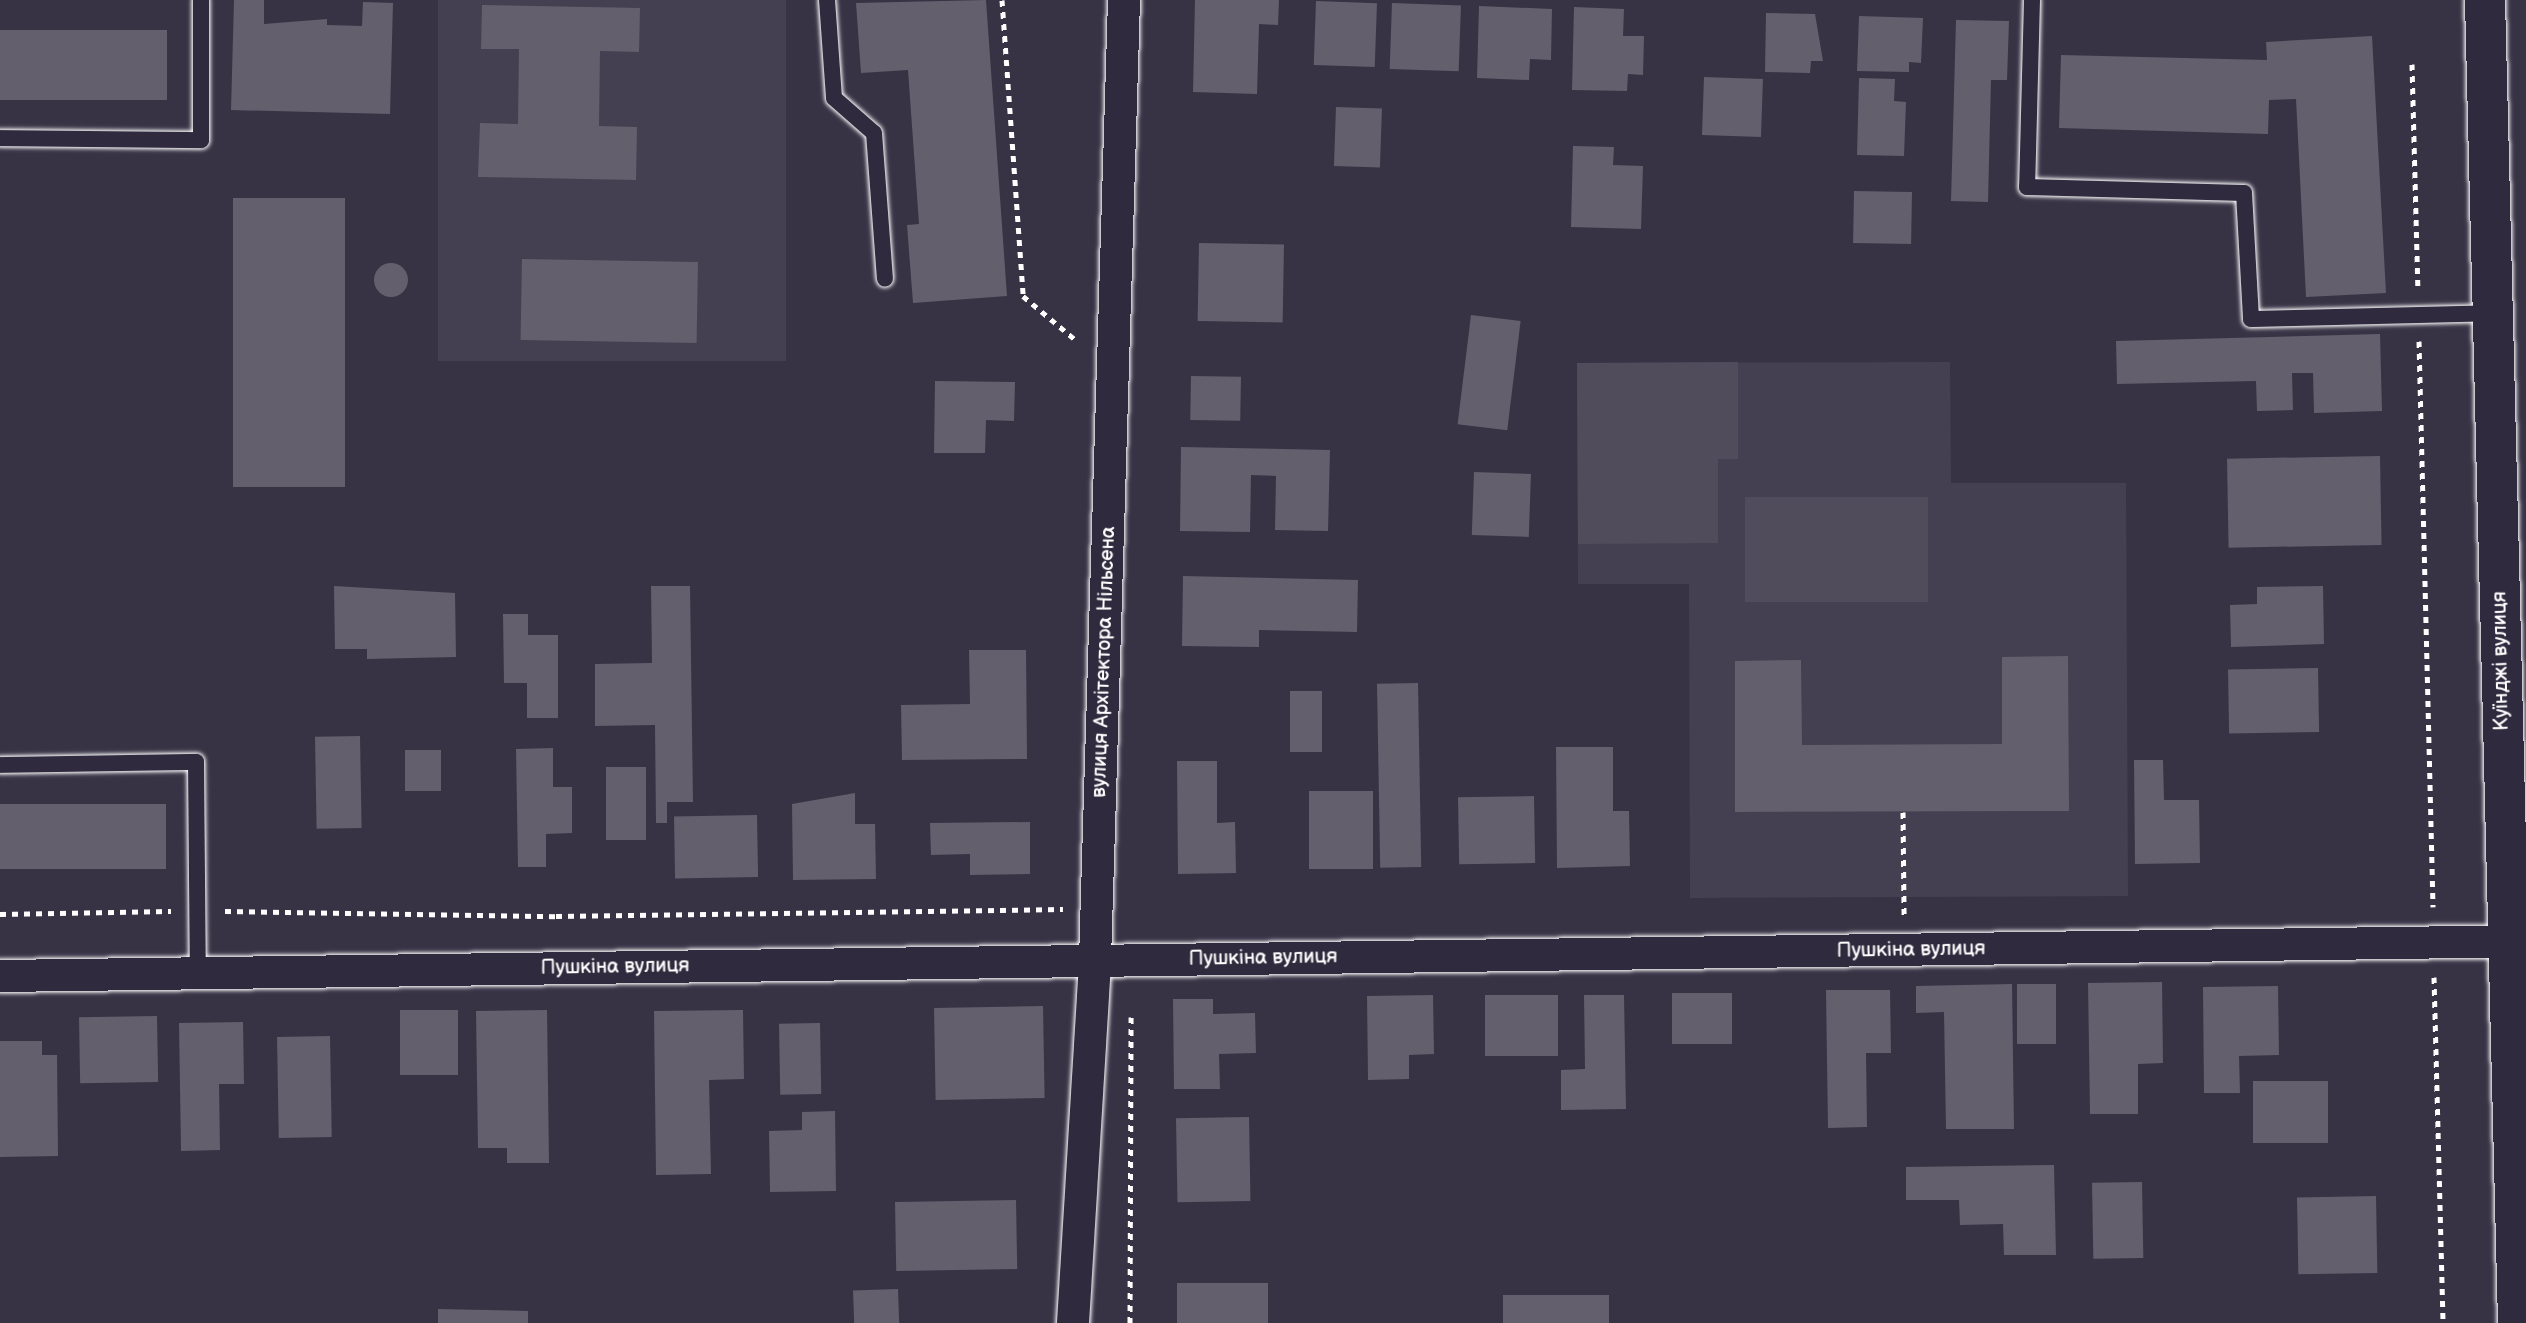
<!DOCTYPE html>
<html>
<head>
<meta charset="utf-8">
<style>
	body { margin:0 }
	#map { position:relative; width:2526px; height:1323px; overflow:hidden; background:#373345; font-family:"Balsamiq Sans",sans-serif }
	div>[style] { position:absolute }
	.built>* { inset:0; background:#444051; transform-origin:0 0 }
	.green>* { inset:0; background:#514c5c; transform-origin:0 0 }
	.building>* { inset:0; background:#635f6d; transform-origin:0 0 }
	.round { border-radius:50% }
	.path>* { height:5px; margin-top:-2.5px; transform-origin:0; background:repeating-linear-gradient(90deg,#fff 0 6px,transparent 0 12px) }
	.roads { filter:drop-shadow(0 0 2px #fff) drop-shadow(0 0 2px #fff) }
	.service>* { height:16px; margin:-8px; padding:0 8px; transform-origin:8px; border-radius:8px; background:#2f2a3d }
	.minor>* { height:32px; margin:-16px; padding:0 16px; transform-origin:16px; border-radius:16px; background:#2f2a3d }
	.tertiary>* { height:40px; margin:-20px; padding:0 20px; transform-origin:20px; border-radius:20px; background:#2f2a3d }
	span { translate:-50% -50%; white-space:nowrap; text-align:center; line-height:1.15; -webkit-text-stroke:6px #2f2a3d; paint-order:stroke }
	.street-label { font-size:20px; color:#fff }
</style>
</head>
<body>
<div id="map">
	<div class="built">
		<i style="left:438px;top:0;width:348px;height:361px"></i>
		<i style="clip-path:polygon(1950px 362px,1951px 483px,2126px 483px,2128px 896px,1690px 898px,1689px 584px,1578px 584px,1577px 363px)"></i>
	</div>
	<div class="green">
		<i style="clip-path:polygon(1738px 362px,1738px 459px,1718px 459px,1718px 543px,1578px 544px,1577px 363px)"></i>
		<i style="left:1928px;top:497px;width:105px;height:183px;rotate:90deg"></i>
	</div>
	<div class="building">
		<i style="clip-path:polygon(234px 0,264px 0,264px 24px,327px 19px,327px 25px,362px 26px,363px 2px,393px 3px,390px 114px,231px 110px)"></i>
		<i style="clip-path:polygon(986px 0,1007px 296px,913px 303px,907px 225px,919px 224px,908px 70px,861px 73px,856px 3px)"></i>
		<i style="clip-path:polygon(1195px 0,1279px 0,1278px 25px,1259px 24px,1257px 94px,1193px 92px)"></i>
		<i style="left:1316px;top:1px;width:61px;height:64px;rotate:2deg"></i>
		<i style="left:1392px;top:3px;width:69px;height:66px;rotate:2deg"></i>
		<i style="clip-path:polygon(482px 5px,640px 8px,639px 52px,600px 51px,599px 126px,637px 127px,636px 180px,478px 177px,480px 123px,518px 124px,519px 49px,481px 49px)"></i>
		<i style="clip-path:polygon(1479px 6px,1552px 9px,1551px 60px,1530px 59px,1529px 80px,1477px 78px)"></i>
		<i style="clip-path:polygon(1574px 7px,1624px 9px,1623px 36px,1644px 36px,1643px 75px,1628px 74px,1627px 91px,1572px 90px)"></i>
		<i style="clip-path:polygon(1766px 13px,1815px 14px,1823px 61px,1811px 61px,1810px 73px,1765px 72px)"></i>
		<i style="clip-path:polygon(1859px 16px,1923px 18px,1921px 63px,1909px 62px,1909px 72px,1857px 71px)"></i>
		<i style="clip-path:polygon(1956px 20px,2009px 21px,2007px 80px,1991px 80px,1988px 202px,1951px 201px)"></i>
		<i style="left:0;top:30px;width:167px;height:70px"></i>
		<i style="clip-path:polygon(2372px 36px,2386px 293px,2306px 297px,2296px 99px,2269px 100px,2268px 134px,2059px 128px,2061px 55px,2267px 60px,2266px 42px)"></i>
		<i style="left:1704px;top:77px;width:59px;height:58px;rotate:2deg"></i>
		<i style="clip-path:polygon(1859px 78px,1895px 79px,1894px 101px,1906px 102px,1904px 156px,1857px 155px)"></i>
		<i style="left:1336px;top:107px;width:46px;height:59px;rotate:2deg"></i>
		<i style="clip-path:polygon(1573px 146px,1614px 147px,1613px 165px,1643px 166px,1641px 229px,1571px 227px)"></i>
		<i style="left:1854px;top:191px;width:58px;height:52px;rotate:1deg"></i>
		<i style="left:233px;top:198px;width:112px;height:289px"></i>
		<i style="left:1199px;top:243px;width:85px;height:78px;rotate:1deg"></i>
		<i style="left:522px;top:259px;width:176px;height:81px;rotate:1deg"></i>
		<i class="round" style="left:374px;top:263px;width:34px;height:34px"></i>
		<i style="left:1471px;top:315px;width:50px;height:110px;rotate:7deg"></i>
		<i style="clip-path:polygon(2380px 334px,2382px 411px,2314px 413px,2313px 373px,2292px 373px,2293px 410px,2257px 411px,2256px 381px,2117px 384px,2116px 341px)"></i>
		<i style="left:1191px;top:376px;width:50px;height:44px;rotate:1deg"></i>
		<i style="clip-path:polygon(935px 381px,1015px 382px,1014px 421px,986px 420px,985px 453px,934px 453px)"></i>
		<i style="clip-path:polygon(1181px 447px,1330px 450px,1328px 531px,1275px 530px,1276px 476px,1251px 475px,1250px 532px,1180px 531px)"></i>
		<i style="left:2380px;top:456px;width:89px;height:153px;rotate:89deg"></i>
		<i style="left:1474px;top:472px;width:57px;height:63px;rotate:2deg"></i>
		<i style="clip-path:polygon(1183px 576px,1358px 580px,1357px 632px,1259px 630px,1259px 647px,1182px 646px)"></i>
		<i style="clip-path:polygon(334px 586px,455px 593px,456px 657px,367px 659px,367px 649px,335px 649px)"></i>
		<i style="clip-path:polygon(651px 586px,690px 586px,693px 802px,667px 802px,667px 823px,656px 823px,655px 725px,595px 726px,595px 664px,652px 663px)"></i>
		<i style="clip-path:polygon(2323px 586px,2324px 644px,2231px 647px,2230px 605px,2257px 604px,2257px 587px)"></i>
		<i style="clip-path:polygon(503px 614px,528px 614px,528px 635px,558px 635px,558px 718px,527px 718px,527px 683px,504px 683px)"></i>
		<i style="clip-path:polygon(969px 650px,1026px 650px,1027px 759px,902px 760px,901px 705px,970px 704px)"></i>
		<i style="clip-path:polygon(2068px 656px,2069px 811px,1735px 812px,1735px 661px,1801px 660px,1802px 745px,2002px 744px,2002px 657px)"></i>
		<i style="left:2318px;top:668px;width:64px;height:90px;rotate:89deg"></i>
		<i style="left:1418px;top:683px;width:184px;height:41px;rotate:89deg"></i>
		<i style="left:1290px;top:691px;width:32px;height:61px"></i>
		<i style="left:360px;top:736px;width:92px;height:45px;rotate:89deg"></i>
		<i style="clip-path:polygon(1556px 747px,1613px 747px,1613px 811px,1629px 811px,1630px 866px,1557px 868px)"></i>
		<i style="clip-path:polygon(553px 748px,553px 787px,572px 787px,572px 833px,546px 834px,546px 867px,518px 867px,516px 749px)"></i>
		<i style="left:405px;top:750px;width:36px;height:41px"></i>
		<i style="clip-path:polygon(2134px 760px,2163px 760px,2164px 800px,2199px 800px,2200px 863px,2135px 864px)"></i>
		<i style="clip-path:polygon(1177px 761px,1217px 761px,1217px 823px,1235px 822px,1236px 873px,1178px 874px)"></i>
		<i style="left:606px;top:767px;width:40px;height:73px"></i>
		<i style="left:1309px;top:791px;width:64px;height:78px"></i>
		<i style="clip-path:polygon(855px 793px,855px 824px,875px 824px,876px 879px,793px 880px,792px 804px)"></i>
		<i style="left:1534px;top:796px;width:67px;height:76px;rotate:89deg"></i>
		<i style="left:166px;top:804px;width:65px;height:166px;rotate:90deg"></i>
		<i style="left:757px;top:815px;width:62px;height:83px;rotate:89deg"></i>
		<i style="clip-path:polygon(1030px 822px,1030px 874px,970px 875px,970px 854px,931px 855px,930px 823px)"></i>
		<i style="clip-path:polygon(2162px 982px,2163px 1063px,2138px 1064px,2138px 1114px,2090px 1114px,2088px 983px)"></i>
		<i style="clip-path:polygon(2012px 984px,2014px 1129px,1946px 1129px,1944px 1012px,1916px 1013px,1916px 986px)"></i>
		<i style="left:2017px;top:984px;width:39px;height:60px"></i>
		<i style="clip-path:polygon(2278px 986px,2279px 1055px,2239px 1056px,2240px 1093px,2204px 1093px,2203px 987px)"></i>
		<i style="clip-path:polygon(1826px 990px,1890px 990px,1891px 1053px,1866px 1053px,1867px 1127px,1828px 1128px)"></i>
		<i style="left:1732px;top:993px;width:51px;height:60px;rotate:90deg"></i>
		<i style="clip-path:polygon(1433px 995px,1434px 1054px,1409px 1055px,1409px 1079px,1368px 1080px,1367px 996px)"></i>
		<i style="left:1485px;top:995px;width:73px;height:61px"></i>
		<i style="clip-path:polygon(1584px 995px,1624px 995px,1626px 1109px,1561px 1110px,1561px 1070px,1585px 1069px)"></i>
		<i style="clip-path:polygon(1173px 999px,1213px 999px,1213px 1014px,1255px 1013px,1256px 1053px,1219px 1054px,1220px 1089px,1174px 1089px)"></i>
		<i style="left:1043px;top:1006px;width:92px;height:109px;rotate:89deg"></i>
		<i style="left:400px;top:1010px;width:58px;height:65px"></i>
		<i style="clip-path:polygon(547px 1010px,549px 1163px,507px 1163px,507px 1148px,478px 1148px,476px 1011px)"></i>
		<i style="clip-path:polygon(743px 1010px,744px 1079px,709px 1080px,711px 1174px,656px 1175px,654px 1011px)"></i>
		<i style="left:157px;top:1016px;width:66px;height:78px;rotate:89deg"></i>
		<i style="clip-path:polygon(243px 1022px,244px 1084px,219px 1084px,220px 1150px,181px 1151px,179px 1023px)"></i>
		<i style="left:820px;top:1023px;width:71px;height:41px;rotate:89deg"></i>
		<i style="left:330px;top:1036px;width:101px;height:53px;rotate:89deg"></i>
		<i style="clip-path:polygon(0 1041px,42px 1041px,42px 1055px,57px 1055px,58px 1156px,0 1157px)"></i>
		<i style="left:2328px;top:1081px;width:62px;height:75px;rotate:90deg"></i>
		<i style="clip-path:polygon(835px 1111px,836px 1191px,770px 1192px,769px 1131px,802px 1130px,802px 1112px)"></i>
		<i style="left:1249px;top:1117px;width:84px;height:73px;rotate:89deg"></i>
		<i style="clip-path:polygon(2054px 1165px,2056px 1255px,2004px 1255px,2003px 1224px,1960px 1225px,1959px 1200px,1906px 1200px,1906px 1167px)"></i>
		<i style="left:2142px;top:1182px;width:76px;height:50px;rotate:89deg"></i>
		<i style="left:2376px;top:1196px;width:77px;height:79px;rotate:89deg"></i>
		<i style="left:1016px;top:1200px;width:69px;height:121px;rotate:89deg"></i>
		<i style="left:1268px;top:1283px;width:40px;height:91px;rotate:90deg"></i>
		<i style="left:898px;top:1289px;width:34px;height:45px;rotate:88deg"></i>
		<i style="left:1609px;top:1295px;width:28px;height:106px;rotate:90deg"></i>
		<i style="clip-path:polygon(438px 1309px,528px 1311px,528px 1323px,438px 1323px)"></i>
	</div>
	<div class="path">
		<i style="left:1002px;top:0;width:297px;rotate:85.9deg"></i>
		<i style="left:1023px;top:296px;width:70px;rotate:39.8deg"></i>
		<i style="left:2412px;top:64px;width:223px;rotate:88.5deg"></i>
		<i style="left:2419px;top:341px;width:566px;rotate:88.58deg"></i>
		<i style="left:1903px;top:812px;width:103px;rotate:89.4deg"></i>
		<i style="left:225px;top:911px;width:331px;rotate:0.9deg"></i>
		<i style="left:556px;top:916px;width:507px;rotate:-0.79deg"></i>
		<i style="left:0;top:914px;width:171px;rotate:-1deg"></i>
		<i style="left:2434px;top:977px;width:346px;rotate:88.5deg"></i>
		<i style="left:1130px;top:1323px;width:306px;rotate:-89.8deg"></i>
	</div>
	<div class="roads">
		<div class="service">
			<i style="left:827px;top:0;width:98px;rotate:85.9deg"></i>
			<i style="left:834px;top:98px;width:53px;rotate:41.2deg"></i>
			<i style="left:874px;top:133px;width:146px;rotate:85.7deg"></i>
			<i style="left:2032px;top:0;width:187px;rotate:91.5deg"></i>
			<i style="left:2027px;top:187px;width:217px;rotate:1.6deg"></i>
			<i style="left:2244px;top:193px;width:126px;rotate:86.8deg"></i>
			<i style="left:2251px;top:319px;width:242px;rotate:-1.4deg"></i>
			<i style="left:0;top:138px;width:201px;rotate:0.6deg"></i>
			<i style="left:201px;top:140px;width:140px;rotate:-90deg"></i>
			<i style="left:0;top:765px;width:196px;rotate:-0.9deg"></i>
			<i style="left:196px;top:762px;width:211px;rotate:89.5deg"></i>
		</div>
		<div class="minor">
			<i style="left:0;top:976px;width:2526px;rotate:-0.79deg"></i>
			<i style="left:1073px;top:1323px;width:364px;rotate:-86.5deg"></i>
			<i style="left:1095px;top:960px;width:960px;rotate:-88.27deg"></i>
		</div>
		<div class="tertiary">
			<i style="left:2485px;top:0;width:1323px;rotate:88.57deg"></i>
		</div>
	</div>
	<div class="street-label">
		<span style="left:2501px;top:661px;rotate:-91deg">Куїнджі вулиця</span>
		<span style="left:1104px;top:662px;rotate:-88deg">вулиця Архітектора Нільсена</span>
		<span style="left:1911px;top:950px;rotate:-1deg">Пушкіна вулиця</span>
		<span style="left:1263px;top:958px;rotate:-1deg">Пушкіна вулиця</span>
		<span style="left:615px;top:967px;rotate:-1deg">Пушкіна вулиця</span>
	</div>
</div>
</body>
</html>
